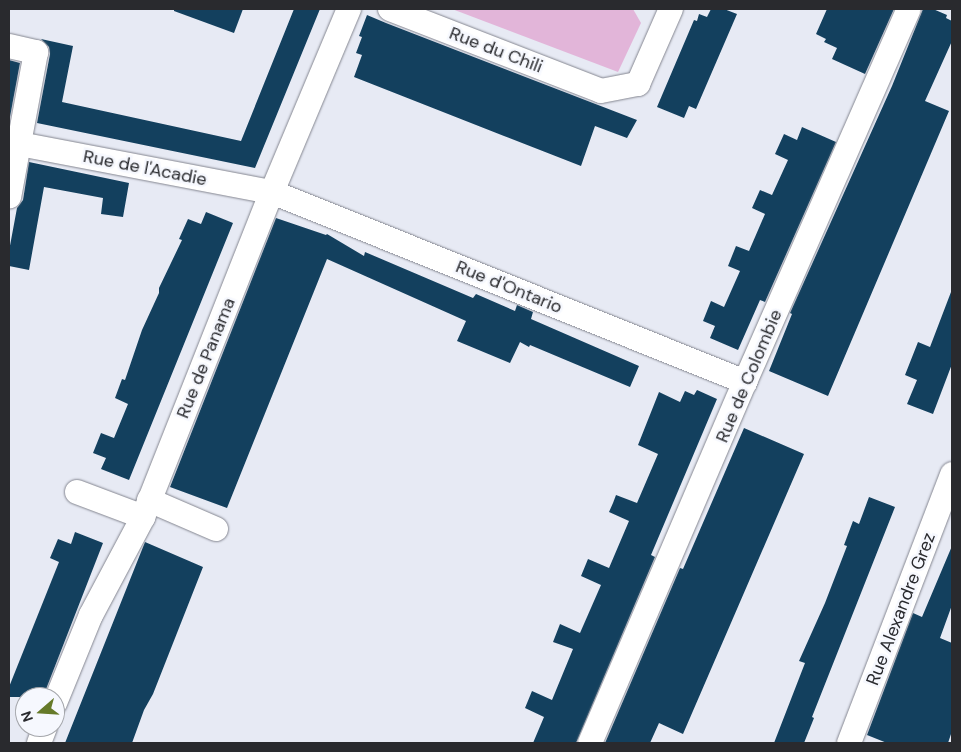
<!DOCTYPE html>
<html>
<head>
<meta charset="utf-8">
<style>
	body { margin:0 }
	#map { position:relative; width:961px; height:752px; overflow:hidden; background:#e7eaf4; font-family:"DM Sans",sans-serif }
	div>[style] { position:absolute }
	.green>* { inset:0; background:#e2b5d9 }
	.building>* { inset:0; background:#13405e }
	.roads { filter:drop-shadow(0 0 1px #848690) drop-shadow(0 0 1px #848690) }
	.minor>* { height:24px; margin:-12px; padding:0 12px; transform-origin:12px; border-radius:12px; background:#fff }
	span { translate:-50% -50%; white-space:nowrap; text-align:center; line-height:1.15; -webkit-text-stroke:5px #f6f8fe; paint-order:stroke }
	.street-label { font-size:18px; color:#292a2e }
	.frame { position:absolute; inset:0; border:10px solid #292a2e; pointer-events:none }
	.north { position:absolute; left:15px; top:687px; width:50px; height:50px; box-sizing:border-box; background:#f6f8fe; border:1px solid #a4a6ab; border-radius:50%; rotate:251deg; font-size:14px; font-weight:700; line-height:20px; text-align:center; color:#292a2e }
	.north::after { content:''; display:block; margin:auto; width:18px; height:22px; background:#667a2a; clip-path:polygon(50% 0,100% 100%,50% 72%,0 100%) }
</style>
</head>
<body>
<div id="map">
	<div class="green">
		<i style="clip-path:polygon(452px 9px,633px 9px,641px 23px,618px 72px)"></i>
	</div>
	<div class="building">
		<i style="clip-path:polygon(174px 9px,243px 9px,234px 33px,174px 11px)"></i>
		<i style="clip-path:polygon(294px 9px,320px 9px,255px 168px,37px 123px,50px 54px,49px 47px,41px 39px,73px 46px,62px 102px,241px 141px)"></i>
		<i style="clip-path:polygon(711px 9px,724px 9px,737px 14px,696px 109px,689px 106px,684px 118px,657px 107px,694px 20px,697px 21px,699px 14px,707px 17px)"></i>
		<i style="clip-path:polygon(827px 9px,894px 9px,865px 74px,832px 59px,837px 48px,824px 42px,826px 39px,816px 34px)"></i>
		<i style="clip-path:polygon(923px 9px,933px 9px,947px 15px,946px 18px,952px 21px,952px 41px,925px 101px,949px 111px,828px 396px,769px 371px,792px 314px,790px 313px,892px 86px)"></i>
		<i style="clip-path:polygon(367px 15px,386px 23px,637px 120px,627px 138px,595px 126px,581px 166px,504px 136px,354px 77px,362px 55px,356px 53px,362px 37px,359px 36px)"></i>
		<i style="clip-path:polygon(9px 60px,20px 63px,10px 117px,9px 116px)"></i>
		<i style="clip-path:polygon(802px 127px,836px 142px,765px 302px,760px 300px,738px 350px,710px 338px,715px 326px,703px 321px,711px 301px,724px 307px,740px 271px,728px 266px,736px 246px,749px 251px,765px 214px,752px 208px,760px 190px,772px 195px,788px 160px,775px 154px,784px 134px,797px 140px)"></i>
		<i style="clip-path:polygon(29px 162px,129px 183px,123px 217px,101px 214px,103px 198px,44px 187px,29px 270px,9px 266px,9px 251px,17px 208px,23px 200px)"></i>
		<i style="clip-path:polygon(206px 212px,233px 223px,129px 480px,101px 469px,106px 458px,93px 453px,101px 433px,114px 438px,128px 404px,115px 398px,122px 379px,125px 380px,142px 330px,159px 293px,159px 288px,182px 240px,179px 239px,188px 219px,201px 224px)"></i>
		<i style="clip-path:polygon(276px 218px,326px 235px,327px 234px,364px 256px,365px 252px,473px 298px,476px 294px,515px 311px,517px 305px,533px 312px,531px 319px,639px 366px,630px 387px,530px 345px,529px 347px,520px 342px,510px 363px,457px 341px,466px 321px,327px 259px,227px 508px,170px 487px)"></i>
		<i style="clip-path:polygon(951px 292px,952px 364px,933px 414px,907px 404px,917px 380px,905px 375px,918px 342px,930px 347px)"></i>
		<i style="clip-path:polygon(697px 390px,717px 399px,651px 555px,655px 557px,576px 743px,533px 743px,544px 717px,525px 708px,532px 691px,552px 700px,573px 649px,553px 642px,560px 624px,580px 633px,601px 585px,581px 576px,588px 559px,609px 568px,629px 521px,609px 512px,613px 503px,616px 495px,637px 503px,658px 454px,638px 445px,659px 392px,680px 402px,685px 391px,694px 395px)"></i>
		<i style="clip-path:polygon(744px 428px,804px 454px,683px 734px,659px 723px,650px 743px,605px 743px,680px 568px,683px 569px)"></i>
		<i style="clip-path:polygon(869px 497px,895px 507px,812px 717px,814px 718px,804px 743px,774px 743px,805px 663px,799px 661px,825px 603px,847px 546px,844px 545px,853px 521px,859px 524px)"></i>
		<i style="clip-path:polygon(75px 532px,103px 543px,43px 697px,9px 697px,9px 687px,59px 562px,50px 558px,58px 539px,71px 544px)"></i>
		<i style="clip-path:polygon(145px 542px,203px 567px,153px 694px,144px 710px,132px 743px,65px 743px)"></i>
		<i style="clip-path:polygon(952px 546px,952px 605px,940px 638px,952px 643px,952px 731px,948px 743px,887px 743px,867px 735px,913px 613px,922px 617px)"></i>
	</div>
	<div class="roads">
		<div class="minor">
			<i style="left:390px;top:9px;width:226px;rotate:21.2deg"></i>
			<i style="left:601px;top:91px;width:38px;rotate:-11deg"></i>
			<i style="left:638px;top:84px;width:82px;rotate:-66.3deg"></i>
			<i style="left:9px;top:46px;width:28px;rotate:13deg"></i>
			<i style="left:36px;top:52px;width:147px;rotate:100.5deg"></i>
			<i style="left:9px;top:142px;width:268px;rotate:10.8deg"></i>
			<i style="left:272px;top:192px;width:510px;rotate:21.88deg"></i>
			<i style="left:77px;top:492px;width:71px;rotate:20.7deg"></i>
			<i style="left:149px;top:500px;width:73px;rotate:23.4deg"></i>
			<i style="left:55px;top:703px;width:95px;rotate:-67.8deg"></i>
			<i style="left:91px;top:615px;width:111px;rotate:-62deg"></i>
			<i style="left:143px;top:517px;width:350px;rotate:-68.4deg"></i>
			<i style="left:272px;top:192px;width:199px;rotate:-67.2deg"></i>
			<i style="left:39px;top:743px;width:17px;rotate:-69deg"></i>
			<i style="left:590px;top:743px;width:393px;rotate:-66.8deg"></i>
			<i style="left:745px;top:382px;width:407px;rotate:-66.3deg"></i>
			<i style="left:849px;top:743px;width:288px;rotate:-69deg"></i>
		</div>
	</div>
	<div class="street-label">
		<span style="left:496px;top:50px;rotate:21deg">Rue du Chili</span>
		<span style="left:145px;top:168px;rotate:11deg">Rue de l'Acadie</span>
		<span style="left:509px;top:287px;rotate:22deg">Rue d'Ontario</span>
		<span style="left:206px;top:358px;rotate:-68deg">Rue de Panama</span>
		<span style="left:749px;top:376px;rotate:-67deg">Rue de Colombie</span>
		<span style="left:901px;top:609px;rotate:-69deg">Rue Alexandre Grez</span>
	</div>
	<div class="frame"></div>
	<div class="north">N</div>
</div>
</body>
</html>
